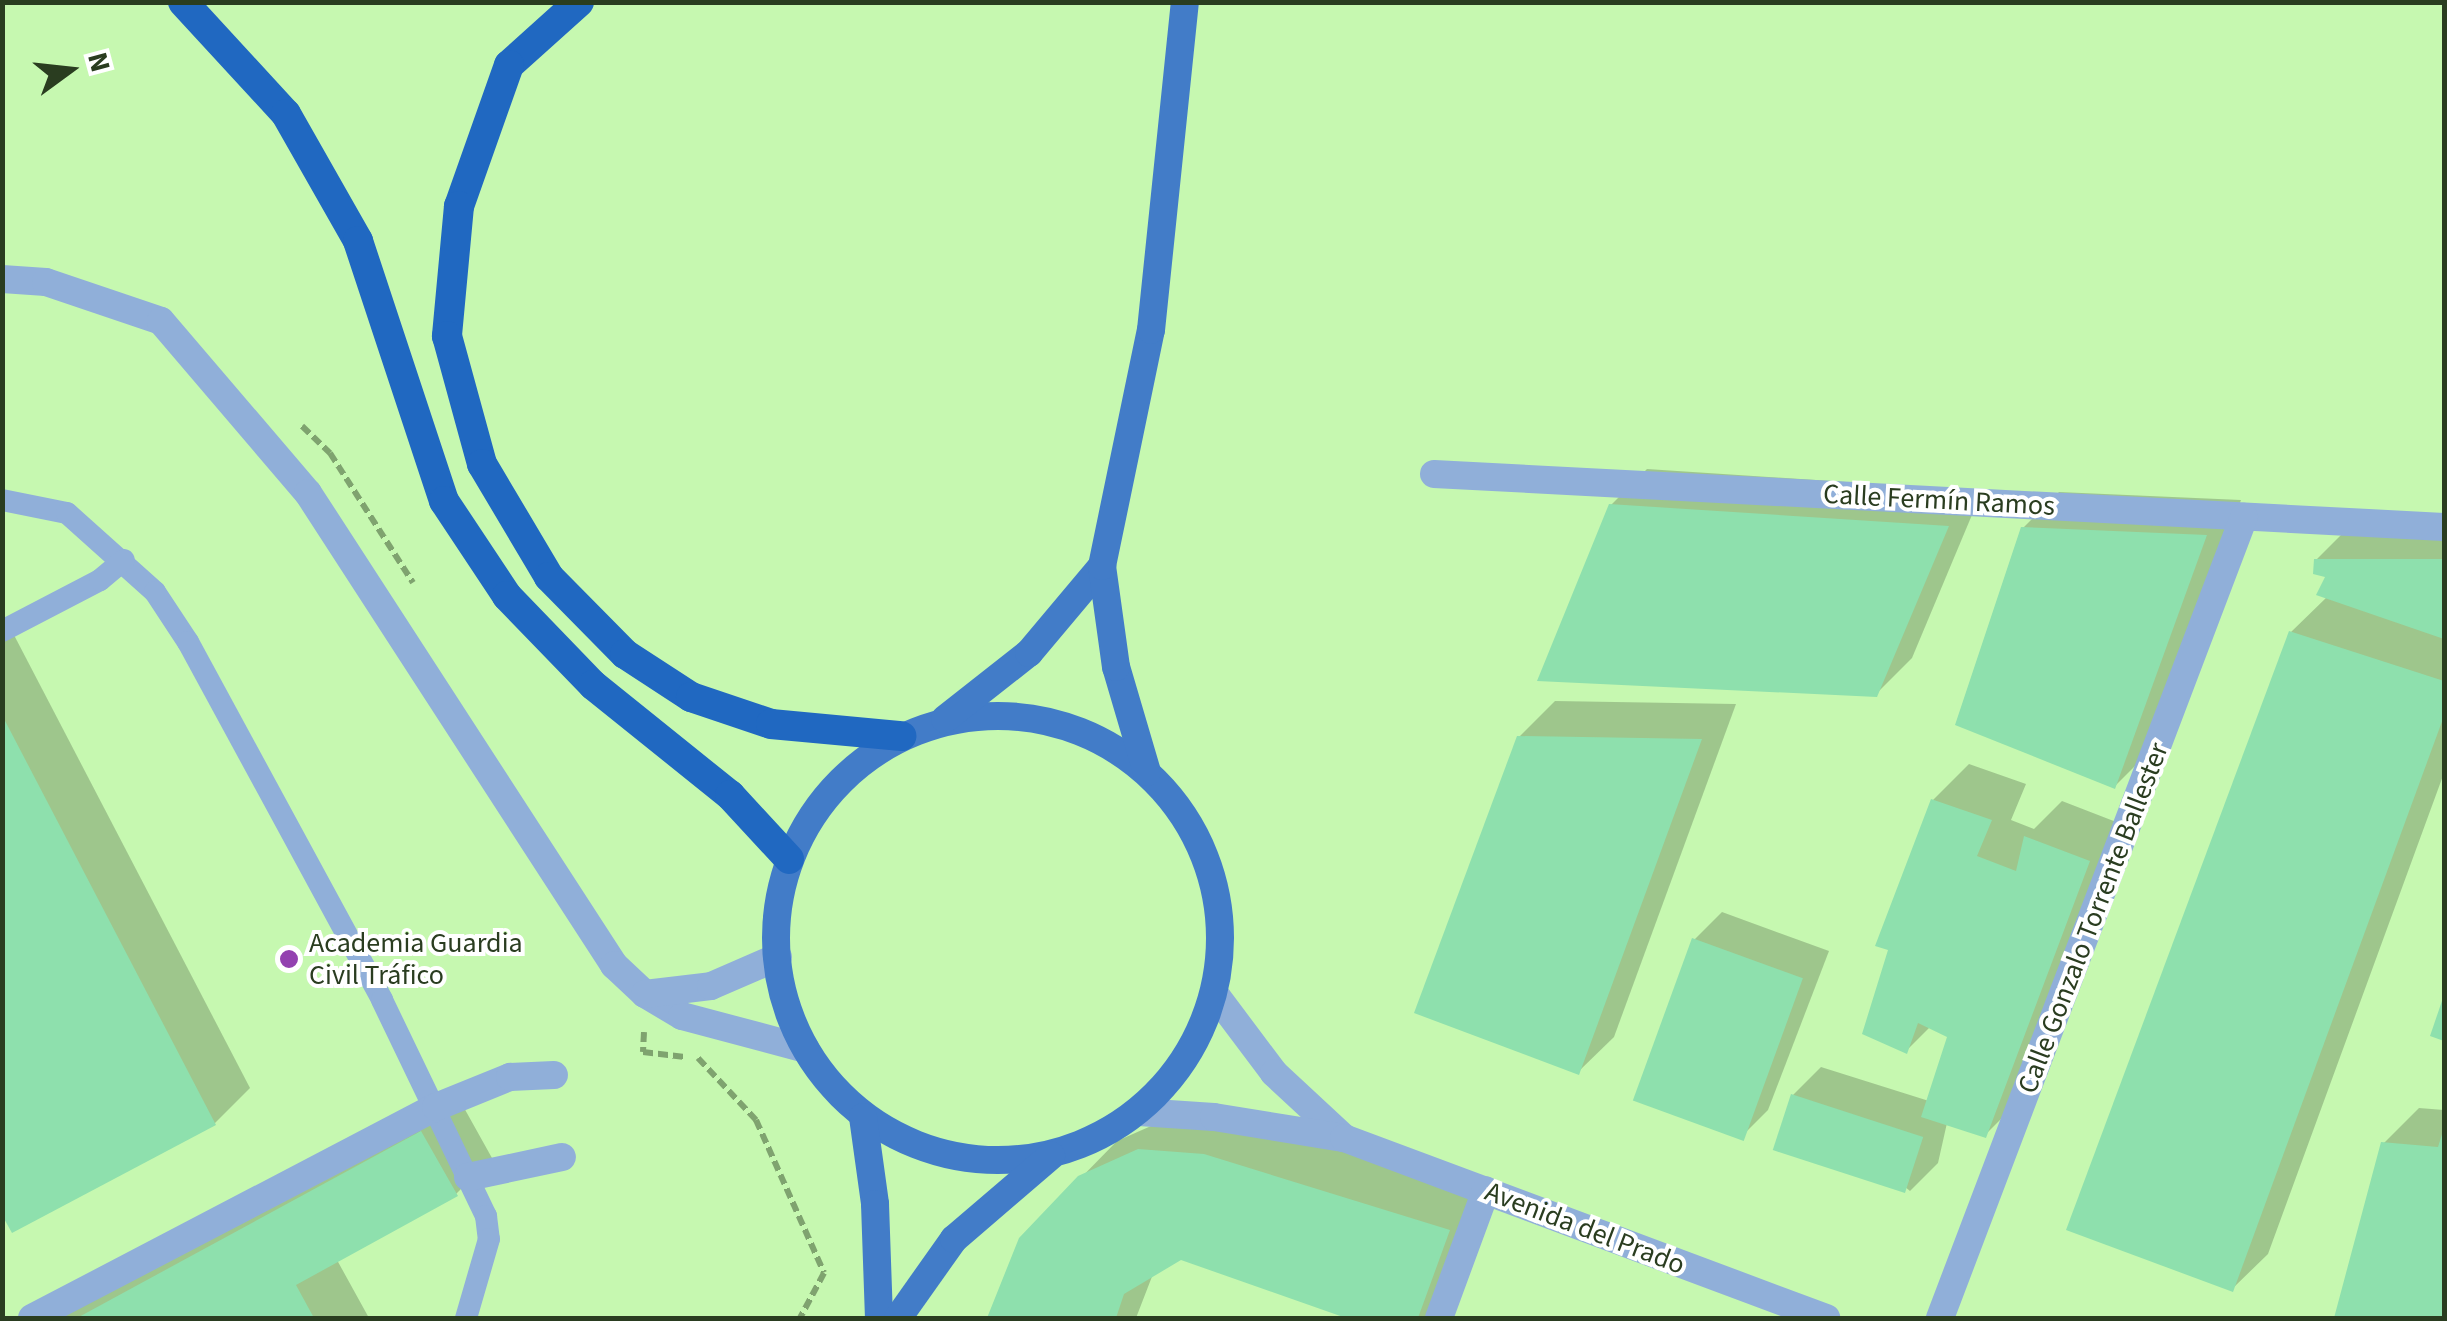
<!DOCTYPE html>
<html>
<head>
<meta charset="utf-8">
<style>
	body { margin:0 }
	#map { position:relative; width:2447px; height:1321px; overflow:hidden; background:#c6f8b0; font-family:"Source Sans 3",sans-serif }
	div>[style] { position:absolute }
	.shadow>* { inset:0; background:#0003 }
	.building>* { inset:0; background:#8ee0ad; transform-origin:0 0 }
	.path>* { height:6px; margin-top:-3px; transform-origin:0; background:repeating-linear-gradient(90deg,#7fa36f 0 10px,transparent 0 15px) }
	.service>* { height:22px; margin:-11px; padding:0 11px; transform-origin:11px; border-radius:11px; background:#90afd9 }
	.minor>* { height:28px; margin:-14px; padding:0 14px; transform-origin:14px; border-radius:14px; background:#90afd9 }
	.primary>* { height:28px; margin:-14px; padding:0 14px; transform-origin:14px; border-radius:14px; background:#427cc8 }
	.primary>.ring { margin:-14px; padding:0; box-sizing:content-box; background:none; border:28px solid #427cc8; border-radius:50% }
	.motorway>* { height:30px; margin:-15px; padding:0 15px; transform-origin:15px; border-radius:15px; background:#2068c1 }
	.dots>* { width:28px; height:28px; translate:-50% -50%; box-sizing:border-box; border:5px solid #fff; border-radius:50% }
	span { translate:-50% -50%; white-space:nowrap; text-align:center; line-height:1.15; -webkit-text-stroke:8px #fff; paint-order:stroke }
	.street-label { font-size:28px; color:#2a3d20 }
	.poi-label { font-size:28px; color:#2a3d20 }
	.left { translate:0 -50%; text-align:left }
	.frame { position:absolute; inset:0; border:5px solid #2a3d20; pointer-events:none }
	.north { position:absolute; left:20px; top:20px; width:100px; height:100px; -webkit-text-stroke:8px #fff; paint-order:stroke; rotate:75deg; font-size:28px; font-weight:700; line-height:40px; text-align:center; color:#2a3d20 }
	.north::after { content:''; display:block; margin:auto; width:35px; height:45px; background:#2a3d20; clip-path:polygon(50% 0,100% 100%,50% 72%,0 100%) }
</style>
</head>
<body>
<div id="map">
	<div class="shadow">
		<i style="clip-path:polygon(1647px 469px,1982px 491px,1912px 658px,1876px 694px,1611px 505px)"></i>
		<i style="clip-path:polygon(2059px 492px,2241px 500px,2150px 751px,2114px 787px,2023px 528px)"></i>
		<i style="clip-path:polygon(2344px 532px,2444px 532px,2444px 773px,2268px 1254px,2232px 1289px,2291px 632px,2328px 596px,2328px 575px,2316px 560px)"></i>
		<i style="clip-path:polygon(2px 612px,250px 1088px,215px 1123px,2px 1210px)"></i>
		<i style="clip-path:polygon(1555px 701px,1736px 704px,1614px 1037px,1578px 1072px,1519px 737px)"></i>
		<i style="clip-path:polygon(1969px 764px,2026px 784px,2011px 820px,2034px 829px,2062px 801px,2124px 825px,2021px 1099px,1985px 1135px,1947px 1123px,1938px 1163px,1910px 1191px,1793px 1095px,1821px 1067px,1929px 1101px,1950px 1035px,1931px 1026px,1906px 1051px,1933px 800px)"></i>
		<i style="clip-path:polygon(1722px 912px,1829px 951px,1768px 1110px,1740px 1138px,1694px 940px)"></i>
		<i style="clip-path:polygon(458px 1097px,492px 1158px,456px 1194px,337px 1260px,369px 1318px,57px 1318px)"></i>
		<i style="clip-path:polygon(2419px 1108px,2444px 1110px,2444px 1314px,2438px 1318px,2336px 1318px,2383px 1144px)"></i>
		<i style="clip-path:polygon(1176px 1115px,1241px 1119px,1484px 1194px,1428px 1318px,1353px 1318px,1181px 1257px,1153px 1274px,1136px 1318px,990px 1318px,1021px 1239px,1117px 1141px)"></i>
	</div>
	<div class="building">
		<i style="clip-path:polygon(1609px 504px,1949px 526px,1877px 697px,1537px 681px)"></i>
		<i style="clip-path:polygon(2021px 527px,2207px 535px,2115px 789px,1955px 725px)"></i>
		<i style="clip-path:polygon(2314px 559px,2444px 559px,2444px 639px,2316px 595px,2325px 577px,2313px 574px)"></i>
		<i style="clip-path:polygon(2289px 631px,2444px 681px,2444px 716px,2233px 1292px,2066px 1230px)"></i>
		<i style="clip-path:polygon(2px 715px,216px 1125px,12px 1233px,2px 1215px)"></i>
		<i style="clip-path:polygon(1517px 736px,1702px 739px,1579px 1075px,1414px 1013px)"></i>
		<i style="clip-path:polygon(1931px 799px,1992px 820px,1977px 856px,2016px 871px,2024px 836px,2090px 861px,1986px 1138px,1921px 1117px,1947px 1037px,1918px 1023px,1907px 1054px,1862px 1034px,1888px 950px,1875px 946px)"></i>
		<i style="left:1692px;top:938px;width:118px;height:173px;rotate:20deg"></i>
		<i style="clip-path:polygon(2444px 995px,2444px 1041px,2430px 1036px)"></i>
		<i style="left:1791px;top:1094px;width:139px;height:59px;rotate:18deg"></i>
		<i style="clip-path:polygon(2444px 1128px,2444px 1316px,2334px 1318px,2381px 1142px,2438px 1147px)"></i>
		<i style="clip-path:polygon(421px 1131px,458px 1196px,296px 1285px,314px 1318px,77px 1318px)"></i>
		<i style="clip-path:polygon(1138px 1149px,1204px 1154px,1450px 1230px,1418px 1318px,1346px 1318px,1181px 1260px,1124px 1294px,1116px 1318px,987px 1318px,1019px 1238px,1078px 1176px)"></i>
	</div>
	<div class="path">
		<i style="left:302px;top:426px;width:39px;rotate:44deg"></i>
		<i style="left:330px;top:453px;width:154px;rotate:57.4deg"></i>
		<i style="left:644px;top:1032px;width:20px;rotate:93deg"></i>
		<i style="left:643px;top:1052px;width:42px;rotate:6.8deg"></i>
		<i style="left:698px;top:1058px;width:85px;rotate:46.9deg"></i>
		<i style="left:756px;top:1120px;width:167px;rotate:66deg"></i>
		<i style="left:824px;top:1273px;width:51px;rotate:118.1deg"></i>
	</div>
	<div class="service">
		<i style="left:2px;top:500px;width:66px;rotate:11.3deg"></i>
		<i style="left:67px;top:513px;width:118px;rotate:41.9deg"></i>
		<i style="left:155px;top:592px;width:60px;rotate:56.6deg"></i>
		<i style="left:188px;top:642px;width:407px;rotate:61.5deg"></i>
		<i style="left:382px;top:1000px;width:240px;rotate:64.3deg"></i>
		<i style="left:486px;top:1216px;width:23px;rotate:83deg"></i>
		<i style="left:489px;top:1239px;width:82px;rotate:106.2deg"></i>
		<i style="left:2px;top:631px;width:110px;rotate:-27.5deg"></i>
		<i style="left:100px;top:580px;width:31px;rotate:-40deg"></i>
	</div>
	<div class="minor">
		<i style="left:2px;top:279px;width:44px;rotate:3.9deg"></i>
		<i style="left:46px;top:282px;width:121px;rotate:18.7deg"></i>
		<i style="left:161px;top:321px;width:226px;rotate:49.5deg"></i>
		<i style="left:308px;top:493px;width:563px;rotate:57.04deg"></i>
		<i style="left:614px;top:965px;width:42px;rotate:43.1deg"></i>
		<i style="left:645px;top:994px;width:43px;rotate:30.7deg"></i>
		<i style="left:682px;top:1016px;width:128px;rotate:14.9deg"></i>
		<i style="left:1434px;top:474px;width:1011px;rotate:3deg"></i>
		<i style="left:1214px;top:993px;width:100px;rotate:53.1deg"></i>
		<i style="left:1274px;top:1073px;width:96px;rotate:42.9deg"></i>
		<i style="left:645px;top:994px;width:66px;rotate:-6.9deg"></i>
		<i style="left:711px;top:986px;width:73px;rotate:-23.4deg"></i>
		<i style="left:1139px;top:1112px;width:75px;rotate:3.8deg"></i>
		<i style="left:1214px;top:1117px;width:132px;rotate:9.2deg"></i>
		<i style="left:1344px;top:1138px;width:515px;rotate:20.48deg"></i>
		<i style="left:468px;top:1177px;width:96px;rotate:-12deg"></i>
		<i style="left:32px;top:1318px;width:456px;rotate:-27.6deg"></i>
		<i style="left:436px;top:1107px;width:80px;rotate:-22.1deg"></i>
		<i style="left:510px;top:1077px;width:44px;rotate:-2.6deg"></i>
		<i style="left:1439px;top:1318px;width:136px;rotate:-69.8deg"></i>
		<i style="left:1940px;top:1318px;width:857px;rotate:-69.22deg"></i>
	</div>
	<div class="primary">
		<i class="ring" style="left:776px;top:716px;width:416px;height:416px"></i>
		<i style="left:945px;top:719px;width:107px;rotate:-38.2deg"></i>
		<i style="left:1029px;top:653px;width:114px;rotate:-50deg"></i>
		<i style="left:1147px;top:772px;width:109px;rotate:-106.4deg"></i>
		<i style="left:1116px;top:667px;width:102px;rotate:-97.9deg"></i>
		<i style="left:1102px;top:566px;width:241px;rotate:-78.3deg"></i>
		<i style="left:1151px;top:330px;width:330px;rotate:-84.1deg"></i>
		<i style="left:863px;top:1117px;width:88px;rotate:82.1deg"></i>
		<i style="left:875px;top:1204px;width:114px;rotate:88deg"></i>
		<i style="left:898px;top:1318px;width:97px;rotate:-54.7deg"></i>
		<i style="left:954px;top:1239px;width:128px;rotate:-40.6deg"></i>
	</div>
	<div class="motorway">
		<i style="left:183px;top:2px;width:152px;rotate:47.4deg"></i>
		<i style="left:286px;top:114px;width:146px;rotate:60.4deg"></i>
		<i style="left:358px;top:241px;width:274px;rotate:71.7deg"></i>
		<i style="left:444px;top:501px;width:114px;rotate:56.4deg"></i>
		<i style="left:507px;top:596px;width:124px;rotate:46deg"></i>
		<i style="left:593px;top:685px;width:176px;rotate:38.8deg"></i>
		<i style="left:730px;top:795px;width:87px;rotate:47.3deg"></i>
		<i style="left:579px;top:2px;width:94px;rotate:138deg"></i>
		<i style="left:509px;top:65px;width:150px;rotate:109.5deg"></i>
		<i style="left:459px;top:206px;width:131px;rotate:95.3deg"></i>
		<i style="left:447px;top:336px;width:133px;rotate:74.7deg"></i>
		<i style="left:482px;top:464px;width:131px;rotate:59.3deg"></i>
		<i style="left:549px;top:577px;width:108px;rotate:45.4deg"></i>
		<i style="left:625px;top:654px;width:79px;rotate:33.1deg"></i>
		<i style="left:691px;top:697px;width:84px;rotate:18.6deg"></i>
		<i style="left:771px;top:724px;width:131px;rotate:5.3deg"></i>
	</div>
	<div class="dots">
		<i style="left:289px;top:959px;background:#9341b0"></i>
	</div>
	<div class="street-label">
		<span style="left:1939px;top:500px;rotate:3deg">Calle Fermín Ramos</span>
		<span style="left:2093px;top:918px;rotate:-69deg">Calle Gonzalo Torrente Ballester</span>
		<span style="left:1585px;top:1228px;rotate:21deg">Avenida del Prado</span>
	</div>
	<div class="poi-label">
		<span class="left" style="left:309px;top:959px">Academia Guardia<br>Civil Tráfico</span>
	</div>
	<div class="frame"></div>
	<div class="north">N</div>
</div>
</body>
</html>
